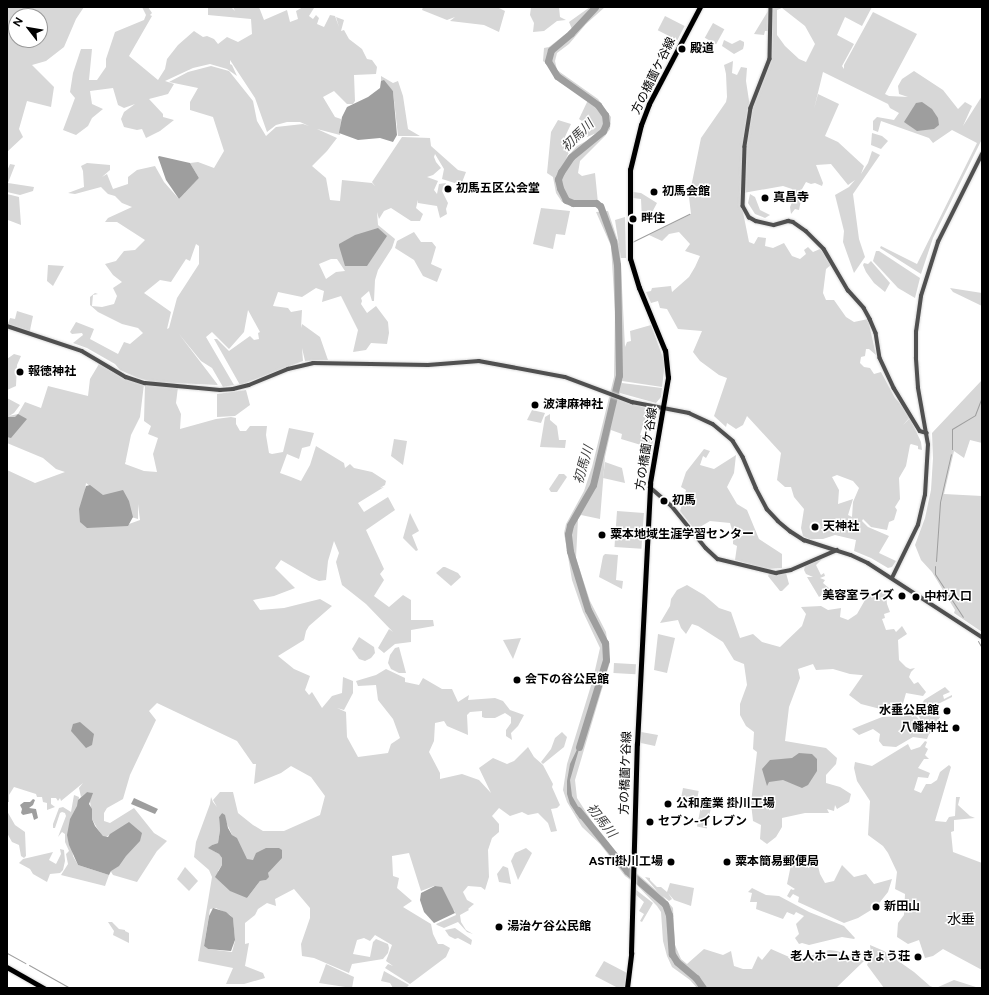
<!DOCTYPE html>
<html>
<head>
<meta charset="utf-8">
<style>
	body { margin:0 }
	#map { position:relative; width:989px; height:995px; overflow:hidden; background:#fff; font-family:Figtree,"Noto Sans JP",sans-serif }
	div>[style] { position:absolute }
	.green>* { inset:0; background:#d7d7d7; transform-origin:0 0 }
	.water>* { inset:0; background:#9e9e9e }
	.stream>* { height:1px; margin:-0.5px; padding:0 0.5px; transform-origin:0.5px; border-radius:0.5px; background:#9e9e9e }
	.river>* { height:7px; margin:-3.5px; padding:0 3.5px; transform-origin:3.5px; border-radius:3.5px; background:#9e9e9e }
	.roads { filter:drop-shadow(0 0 1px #dbdbdb) drop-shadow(0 0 1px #dbdbdb) }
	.minor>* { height:3.5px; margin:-1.75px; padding:0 1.75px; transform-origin:1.75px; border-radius:1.75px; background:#505050 }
	.major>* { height:4.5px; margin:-2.25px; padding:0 2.25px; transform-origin:2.25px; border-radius:2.25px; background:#000 }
	.dots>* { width:11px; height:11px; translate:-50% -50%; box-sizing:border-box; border:2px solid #fff; border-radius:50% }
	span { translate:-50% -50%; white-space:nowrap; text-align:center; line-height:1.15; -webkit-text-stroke:3px #fff; paint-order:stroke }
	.poi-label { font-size:12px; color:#000; font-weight:700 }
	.left { translate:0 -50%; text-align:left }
	.right { translate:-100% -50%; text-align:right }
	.street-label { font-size:12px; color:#000 }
	.water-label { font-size:13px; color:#3f3f3f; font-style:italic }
	.quarter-label { font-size:14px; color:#000 }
	.frame { position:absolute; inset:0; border:8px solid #000; pointer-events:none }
	.north { position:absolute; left:8px; top:8px; width:40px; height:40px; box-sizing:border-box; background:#fff; border:1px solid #999; border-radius:50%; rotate:301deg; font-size:11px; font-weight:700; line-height:16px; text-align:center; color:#000 }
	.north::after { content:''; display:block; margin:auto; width:14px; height:18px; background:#000; clip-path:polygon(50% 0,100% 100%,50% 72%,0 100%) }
</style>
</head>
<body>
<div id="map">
	<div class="green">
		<i style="clip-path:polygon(evenodd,7px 7px,84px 7px,76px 19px,64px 47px,46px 61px,32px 65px,54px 87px,51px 107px,27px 101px,19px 129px,23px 137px,7px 152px,7px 7px,16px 16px,40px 16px,40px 40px,16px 40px,16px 16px)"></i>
		<i style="clip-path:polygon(evenodd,142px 7px,148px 7px,152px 13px,150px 15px,152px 16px,129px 56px,158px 80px,165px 69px,167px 59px,178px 45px,194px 31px,203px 37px,207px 36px,214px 39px,218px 44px,227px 37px,238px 42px,252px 34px,251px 19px,208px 15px,208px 7px,231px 7px,235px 11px,233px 7px,259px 7px,264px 20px,287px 10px,290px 22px,298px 19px,296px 11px,303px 7px,311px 7px,314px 8px,309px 16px,313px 19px,316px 15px,319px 18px,317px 24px,324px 27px,330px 15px,335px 16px,339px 27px,336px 17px,344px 20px,341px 31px,344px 30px,349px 39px,362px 49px,367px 59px,372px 60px,377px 67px,376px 74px,354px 75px,355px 101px,353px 104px,347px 104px,334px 91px,323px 97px,335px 117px,341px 119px,340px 135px,317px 129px,337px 138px,327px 151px,312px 166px,326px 178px,330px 200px,340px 201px,342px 180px,372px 183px,375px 186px,372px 182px,402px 137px,430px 138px,431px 146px,458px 170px,466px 172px,461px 185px,442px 179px,444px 169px,435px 154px,434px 157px,436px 162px,441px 168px,433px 175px,427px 177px,438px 181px,434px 190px,437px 194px,439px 184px,446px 183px,442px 191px,448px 203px,446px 209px,447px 214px,440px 218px,437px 206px,418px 203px,418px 200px,416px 208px,423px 214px,420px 221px,411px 221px,391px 208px,384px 211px,379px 219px,377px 212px,378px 225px,395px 239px,392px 248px,378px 270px,375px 280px,374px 301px,372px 301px,369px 291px,361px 298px,362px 301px,361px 304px,367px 313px,376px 306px,388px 322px,389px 333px,387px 344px,371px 343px,366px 350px,353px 352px,358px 330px,341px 296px,322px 302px,324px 291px,316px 288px,302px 297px,278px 292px,273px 306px,288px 308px,291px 312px,302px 310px,301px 328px,302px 324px,320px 337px,328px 360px,305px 361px,302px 348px,303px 361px,240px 385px,214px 339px,217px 339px,229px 351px,250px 336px,254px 340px,259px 339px,258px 333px,260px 332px,248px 310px,244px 332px,229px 349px,212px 332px,206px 337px,234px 385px,223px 387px,212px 368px,201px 361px,179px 334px,218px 385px,153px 382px,138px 378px,120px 370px,115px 364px,87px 348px,73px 343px,83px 335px,82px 333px,72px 334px,70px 332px,76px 322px,94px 329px,90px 339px,118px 354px,124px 342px,130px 344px,143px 333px,138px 328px,122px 324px,98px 312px,90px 305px,90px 297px,95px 293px,98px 294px,93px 295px,92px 306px,102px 307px,114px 304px,117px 296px,113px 288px,122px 282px,113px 275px,105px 264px,116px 261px,124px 251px,135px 250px,145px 240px,117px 222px,105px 222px,108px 218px,132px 207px,122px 203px,115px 196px,108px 194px,101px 187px,75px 194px,68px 193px,84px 187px,83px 171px,81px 166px,87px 163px,110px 165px,110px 170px,102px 177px,107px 174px,113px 189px,128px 184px,128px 177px,137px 170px,155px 166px,164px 182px,179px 199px,199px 178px,190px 163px,198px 162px,214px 168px,224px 151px,213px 117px,190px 110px,190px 102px,198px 88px,169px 82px,188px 72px,211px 66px,229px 71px,253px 101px,257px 121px,266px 136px,276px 127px,303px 124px,309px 126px,300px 122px,287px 122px,276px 125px,267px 132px,255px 98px,230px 60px,230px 64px,232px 65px,237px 76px,227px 69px,210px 64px,193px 68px,165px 81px,174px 84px,168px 94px,149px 99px,163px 114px,163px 117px,174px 120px,160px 131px,146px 138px,142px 129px,137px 130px,124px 127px,121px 119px,124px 112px,135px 104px,124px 108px,118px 105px,113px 88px,90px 91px,92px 104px,103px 109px,92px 118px,88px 126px,76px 135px,63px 130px,75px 98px,70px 92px,73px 73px,81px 49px,92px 49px,89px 80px,97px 80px,106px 67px,106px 59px,115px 32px,144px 20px,146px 15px,142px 7px,196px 244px,199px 246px,199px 264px,177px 298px,169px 328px,167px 329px,171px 312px,144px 293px,160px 280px,171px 282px,186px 259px,190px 261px,196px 244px,142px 7px,331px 259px,337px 259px,345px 271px,336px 272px,326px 279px,319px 264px,331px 259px)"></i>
		<i style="clip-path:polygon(423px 7px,497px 7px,505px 11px,499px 32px,484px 25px,450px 21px,455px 17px,447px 20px,422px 10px)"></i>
		<i style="clip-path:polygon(531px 7px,559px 7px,560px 17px,566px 20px,557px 21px,544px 31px,533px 32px,534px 23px,530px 15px)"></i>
		<i style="clip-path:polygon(590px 7px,605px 7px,586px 24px,569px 44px,557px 53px,555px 61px,557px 70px,598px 99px,611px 117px,610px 129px,605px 136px,580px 161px,578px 173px,582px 176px,595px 173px,598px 203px,580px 205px,562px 202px,556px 193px,553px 177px,547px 173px,551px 132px,558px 120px,571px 124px,563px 141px,570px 151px,566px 158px,577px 146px,588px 140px,598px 134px,600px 138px,599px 132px,587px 137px,588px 125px,579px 119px,588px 100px,559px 82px,548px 65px,543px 61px,544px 48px,549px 47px,572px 29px,569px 22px)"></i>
		<i style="clip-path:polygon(evenodd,773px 7px,872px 7px,862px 26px,845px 17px,837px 35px,854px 44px,842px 66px,844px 69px,844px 65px,873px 12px,917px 34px,885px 94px,889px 96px,908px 97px,899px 94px,898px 86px,902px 79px,914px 71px,943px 90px,958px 109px,965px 102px,972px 106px,963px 126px,982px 96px,982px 139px,933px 238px,921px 274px,880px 248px,881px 246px,917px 264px,977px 143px,952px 130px,933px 143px,929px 138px,881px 121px,878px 132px,873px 130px,873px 121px,877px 117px,894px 120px,899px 113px,890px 108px,888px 104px,823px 72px,814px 109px,818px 94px,839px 104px,825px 136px,838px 142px,864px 166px,861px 174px,868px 163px,872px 151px,880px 155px,853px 194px,859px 239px,865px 257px,854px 273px,843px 242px,844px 231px,835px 195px,849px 187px,855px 180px,848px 185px,831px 164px,816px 165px,823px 183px,822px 186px,815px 183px,811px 184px,806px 182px,798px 196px,801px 200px,799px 210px,795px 209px,791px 214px,790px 207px,794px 198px,792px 189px,783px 186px,743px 193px,743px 212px,749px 242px,754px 244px,758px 237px,766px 238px,765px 246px,773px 248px,784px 243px,792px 256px,800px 259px,806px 254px,804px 250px,808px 247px,813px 252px,820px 249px,827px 255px,832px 264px,826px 269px,823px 293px,826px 300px,834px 300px,846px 317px,854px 322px,868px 319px,876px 355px,869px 349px,866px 349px,865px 356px,861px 357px,860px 363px,864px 367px,870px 368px,874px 374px,881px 372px,895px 398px,911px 416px,903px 425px,910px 418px,921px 442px,922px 450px,918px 449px,918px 446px,911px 444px,910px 445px,906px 466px,899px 478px,900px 499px,895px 507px,897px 510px,894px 520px,889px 522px,887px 530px,871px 527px,863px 519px,862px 521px,868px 527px,889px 536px,879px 553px,896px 561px,892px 567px,888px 568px,871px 558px,854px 551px,856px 540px,835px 535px,823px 539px,809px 539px,803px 536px,801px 528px,804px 509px,794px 497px,791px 487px,785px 487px,777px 480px,781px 453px,747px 416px,743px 425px,736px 429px,727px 423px,726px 427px,714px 416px,727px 378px,719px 375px,700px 361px,693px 352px,702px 331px,678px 329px,667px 309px,660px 308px,658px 301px,651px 303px,646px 292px,651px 291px,652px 288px,671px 286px,672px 292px,689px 277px,695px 267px,700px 256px,685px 251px,690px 244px,679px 232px,669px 234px,662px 241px,649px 235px,691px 214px,689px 197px,701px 138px,726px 102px,727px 97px,726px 74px,724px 65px,733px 61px,732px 73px,737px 75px,741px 67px,747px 68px,746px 81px,750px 107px,769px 65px,772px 51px,773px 7px,782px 8px,805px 26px,815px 44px,806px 62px,799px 59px,785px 46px,777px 35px,777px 10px,782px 8px,773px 7px,837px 475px,853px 481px,859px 488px,853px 502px,852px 517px,848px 515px,853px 499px,838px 504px,839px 490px,832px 477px,837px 475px)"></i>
		<i style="clip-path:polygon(768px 11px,770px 11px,770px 31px,765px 31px,764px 35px,754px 34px)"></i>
		<i style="left:665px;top:16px;width:22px;height:16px;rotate:27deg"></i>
		<i style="left:713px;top:23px;width:13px;height:17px;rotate:29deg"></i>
		<i style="clip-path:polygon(724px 40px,732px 44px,740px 40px,744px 42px,744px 45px,743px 49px,734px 54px,722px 46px)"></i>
		<i style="clip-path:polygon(381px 76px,393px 83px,398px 81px,403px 96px,408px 129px,420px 136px,398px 136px,393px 91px,384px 81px,381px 81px)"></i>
		<i style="clip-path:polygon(872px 133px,882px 136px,888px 141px,881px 149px,871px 145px)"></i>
		<i style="clip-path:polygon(10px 164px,15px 165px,8px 183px,34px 187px,33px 191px,20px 195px,7px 192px,7px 171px)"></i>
		<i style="clip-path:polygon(633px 192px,641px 193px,657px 203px,649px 218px,642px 221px,641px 199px,633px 198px)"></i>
		<i style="clip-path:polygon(7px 194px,19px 197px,21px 225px,8px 220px,7px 226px)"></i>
		<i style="clip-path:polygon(750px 194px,755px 197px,760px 210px,770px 215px,765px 218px,755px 214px,748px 203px)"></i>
		<i style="clip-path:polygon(541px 208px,570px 211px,565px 235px,556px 234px,553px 249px,533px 244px)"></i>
		<i style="clip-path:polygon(608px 211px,620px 247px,625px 347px,627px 342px,631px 341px,630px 331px,651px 325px,665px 363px,662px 387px,622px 381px,622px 383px,662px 388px,661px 397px,656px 403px,620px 393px,618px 399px,655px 411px,657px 415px,656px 419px,646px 417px,640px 435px,654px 438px,651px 448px,621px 439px,622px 434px,611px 430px,605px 457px,600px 519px,581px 515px,578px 519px,576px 558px,590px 601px,606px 632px,610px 662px,575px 780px,577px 798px,602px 837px,625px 863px,657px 891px,645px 877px,650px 878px,650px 880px,657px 887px,661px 887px,667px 892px,670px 883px,694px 888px,691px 906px,674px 900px,668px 893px,672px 899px,669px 901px,663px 896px,673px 908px,675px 945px,681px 959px,687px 964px,704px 949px,723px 955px,731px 951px,734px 966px,743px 969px,752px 969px,758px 956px,762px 960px,771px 949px,796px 960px,829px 950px,837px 951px,864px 961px,836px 988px,697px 988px,690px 980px,672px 967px,667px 956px,663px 941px,661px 912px,657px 906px,636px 884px,625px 876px,600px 844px,582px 827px,567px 802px,563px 790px,567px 764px,593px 679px,600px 648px,583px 612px,572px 580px,564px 533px,566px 524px,584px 491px,592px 467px,614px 377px,615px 311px,611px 246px,596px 212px)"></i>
		<i style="clip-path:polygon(625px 217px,626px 258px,621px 258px,615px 220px)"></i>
		<i style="clip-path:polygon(414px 232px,421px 242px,432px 242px,436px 247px,431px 264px,442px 269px,437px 282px,423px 276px,414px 260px,395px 248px,397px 241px)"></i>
		<i style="clip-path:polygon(876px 251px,879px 251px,920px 278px,915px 298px,898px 288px,873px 261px)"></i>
		<i style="clip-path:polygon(871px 261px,890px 283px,885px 292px,874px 283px,866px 272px,863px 265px,864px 263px,868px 264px)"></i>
		<i style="clip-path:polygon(48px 265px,64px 266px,53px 286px,47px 281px)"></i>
		<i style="clip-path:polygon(950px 288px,982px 293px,982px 306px,953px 292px)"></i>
		<i style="clip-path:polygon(17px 311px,33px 316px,29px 335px,8px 324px,10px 318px,15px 319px)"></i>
		<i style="clip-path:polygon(14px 354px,21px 356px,17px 365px,16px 386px,7px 390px,7px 359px)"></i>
		<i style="clip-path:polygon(evenodd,99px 364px,144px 384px,140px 417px,131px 435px,125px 464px,144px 471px,157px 472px,153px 454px,158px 438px,148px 434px,151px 426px,144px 421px,145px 384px,178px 387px,176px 403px,181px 414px,180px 429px,216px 419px,231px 417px,236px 418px,236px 424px,240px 431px,246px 431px,250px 426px,267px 426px,266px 435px,269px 453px,272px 454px,283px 452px,289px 428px,314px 433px,310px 446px,302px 448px,299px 459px,287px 454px,280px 473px,291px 477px,301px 481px,310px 465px,316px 446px,344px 463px,345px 468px,350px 464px,354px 468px,372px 472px,386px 481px,385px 485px,380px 488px,384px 487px,358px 503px,364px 512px,388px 497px,395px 510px,366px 530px,384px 569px,380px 574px,384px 580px,374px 596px,389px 607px,403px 595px,411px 600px,411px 620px,433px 620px,434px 626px,411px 630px,411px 642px,395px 644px,384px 653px,378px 648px,389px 629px,393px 632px,366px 604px,342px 585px,336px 562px,339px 553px,334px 541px,328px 561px,326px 580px,319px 581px,312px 578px,281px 560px,275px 568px,295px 588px,274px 596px,253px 600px,260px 610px,284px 608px,320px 599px,332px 606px,309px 626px,306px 631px,304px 640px,278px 656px,294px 669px,310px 676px,305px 690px,309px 695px,312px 692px,322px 708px,332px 696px,342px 693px,343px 677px,353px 681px,353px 693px,344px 710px,337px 708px,346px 712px,347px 737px,358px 757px,388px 753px,391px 744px,400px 738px,393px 719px,378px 700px,376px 685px,358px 686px,356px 681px,376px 675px,386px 669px,405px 678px,405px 682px,419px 685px,423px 678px,442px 689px,452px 689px,458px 702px,469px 695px,468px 700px,495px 698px,503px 701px,510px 710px,524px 715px,518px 726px,511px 733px,512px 740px,506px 736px,506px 730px,511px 723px,511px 717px,505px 713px,495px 718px,485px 718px,482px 717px,482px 711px,470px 712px,467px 715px,468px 735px,447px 726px,444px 721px,435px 723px,434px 741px,429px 752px,440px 773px,440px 779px,462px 774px,479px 780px,491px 793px,479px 768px,493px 758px,507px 764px,514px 761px,528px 747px,534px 757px,543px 765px,553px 784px,552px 787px,560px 805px,557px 808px,551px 809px,557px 831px,551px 832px,548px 823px,538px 813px,528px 815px,522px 812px,510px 816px,499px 808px,492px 816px,499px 824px,499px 832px,492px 838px,488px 850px,489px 877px,485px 890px,481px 887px,468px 886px,463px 892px,467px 900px,474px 904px,468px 909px,469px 910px,460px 915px,461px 922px,466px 930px,473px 934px,467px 932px,458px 922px,444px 928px,437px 925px,436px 924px,456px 915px,454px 910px,451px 909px,442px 888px,434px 886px,421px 891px,409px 853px,392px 856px,393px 876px,399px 878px,397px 888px,412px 901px,403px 907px,431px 924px,433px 934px,438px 944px,443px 944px,450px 948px,446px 957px,410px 984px,385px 968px,388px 964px,393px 966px,386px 961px,392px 945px,375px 935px,370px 941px,364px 938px,357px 940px,353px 954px,370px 957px,373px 942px,376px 939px,388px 944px,389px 948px,388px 953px,383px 959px,352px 964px,349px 973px,314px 958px,302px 956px,301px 944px,310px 918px,310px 908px,294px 889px,275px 899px,276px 906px,267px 903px,258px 909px,255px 915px,245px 923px,245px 944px,249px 943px,245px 966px,263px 973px,265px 978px,244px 984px,226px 984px,233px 968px,198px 961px,212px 877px,209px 870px,194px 857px,196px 842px,210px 804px,211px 797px,213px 802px,217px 807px,213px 800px,220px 792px,233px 792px,238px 813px,253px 825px,263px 831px,284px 831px,320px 815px,325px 796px,311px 777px,291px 766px,281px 773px,254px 784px,256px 764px,253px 764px,237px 741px,157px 703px,149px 711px,156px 720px,130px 775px,123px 799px,107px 808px,104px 813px,104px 821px,110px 823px,134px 808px,154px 833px,167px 841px,157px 851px,137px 882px,113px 875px,110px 870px,126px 826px,104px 838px,97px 828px,92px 819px,90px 801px,92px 793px,87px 792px,81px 797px,79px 788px,83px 783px,61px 801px,60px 798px,58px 801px,56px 798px,51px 798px,51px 804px,55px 807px,47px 810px,47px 803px,43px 802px,42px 797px,37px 797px,36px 794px,14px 787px,9px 795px,9px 802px,7px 802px,7px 470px,35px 483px,65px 472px,56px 469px,43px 458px,7px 443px,7px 398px,20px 405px,14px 413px,9px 416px,18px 414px,25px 402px,41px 408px,48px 386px,88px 396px,90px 379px,99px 364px,86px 483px,131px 517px,138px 519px,138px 504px,140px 520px,129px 524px,84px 497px,86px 483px,99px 364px,222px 813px,244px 861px,260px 859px,282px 852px,268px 873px,266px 880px,260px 881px,247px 898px,218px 871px,222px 865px,222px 858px,219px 854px,209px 848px,212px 845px,218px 843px,220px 830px,219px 817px,222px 813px,99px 364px,216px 908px,230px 915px,233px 919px,235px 941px,232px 952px,208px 949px,204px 946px,210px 909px,216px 908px)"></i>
		<i style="clip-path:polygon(982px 380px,982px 443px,970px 440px,964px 458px,954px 451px,944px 494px,982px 496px,982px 632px,954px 613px,955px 610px,932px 572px,921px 560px,915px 545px,925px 518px,931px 490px,933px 458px,932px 433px)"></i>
		<i style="clip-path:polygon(246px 390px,250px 405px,235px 416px,217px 417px,217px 394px)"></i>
		<i style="clip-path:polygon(532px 410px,545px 413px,541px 423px,527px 420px)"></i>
		<i style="clip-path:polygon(550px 414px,550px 420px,557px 426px,559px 440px,566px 440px,565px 448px,540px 447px,545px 417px)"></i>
		<i style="clip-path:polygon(394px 439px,407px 441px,403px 465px,391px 456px)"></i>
		<i style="clip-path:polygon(704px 449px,710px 451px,706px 458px,703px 456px,700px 465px,714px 469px,736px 455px,734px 473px,727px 487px,737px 504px,747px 510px,759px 539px,782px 554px,782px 568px,767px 569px,735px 560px,737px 546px,733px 544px,733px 533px,730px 523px,710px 521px,695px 530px,680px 511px,686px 490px,681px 487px,686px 472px)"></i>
		<i style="clip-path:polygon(605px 462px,622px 468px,625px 483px,603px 478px)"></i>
		<i style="clip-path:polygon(559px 474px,564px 474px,567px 477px,557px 492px,551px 492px,549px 489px)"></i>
		<i style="left:617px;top:511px;width:27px;height:36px;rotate:4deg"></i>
		<i style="clip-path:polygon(410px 513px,419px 531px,412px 535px,418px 550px,416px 551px,403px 538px)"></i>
		<i style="clip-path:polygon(605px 554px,618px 555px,616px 580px,623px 581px,622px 589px,599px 577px,603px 556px)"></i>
		<i style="clip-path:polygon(823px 558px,816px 565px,821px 575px,824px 573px,825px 576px,820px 578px,825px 580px,823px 583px,830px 589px,819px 597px,807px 577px,813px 577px,806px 574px,804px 570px,805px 566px)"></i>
		<i style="clip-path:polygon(443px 567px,445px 567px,458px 573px,461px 577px,451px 586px,436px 573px)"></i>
		<i style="clip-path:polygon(770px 572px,786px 573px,789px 584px,782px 591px,780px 591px,768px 576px)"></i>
		<i style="clip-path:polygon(687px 585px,704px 595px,719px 608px,731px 612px,740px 638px,753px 634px,762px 642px,780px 647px,802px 626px,806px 614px,801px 607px,821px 606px,828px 610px,841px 608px,840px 617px,848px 620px,857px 614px,865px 600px,862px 591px,873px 596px,881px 592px,886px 593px,887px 604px,890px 612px,884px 614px,885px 618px,882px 619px,886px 630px,894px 629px,896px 632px,902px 626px,907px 634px,898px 640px,899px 660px,906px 667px,910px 669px,915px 668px,911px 672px,909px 677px,914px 684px,918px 682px,926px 692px,923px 696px,906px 693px,900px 714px,861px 704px,849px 695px,863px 675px,872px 676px,850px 674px,833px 669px,816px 670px,813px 664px,798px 669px,800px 678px,789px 707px,785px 741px,826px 748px,837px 758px,836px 764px,826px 775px,826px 783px,840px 787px,851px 794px,849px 802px,837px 809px,835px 805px,834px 811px,827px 809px,829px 813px,805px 813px,782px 818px,782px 827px,776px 837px,767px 844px,760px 839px,761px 825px,753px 821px,751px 803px,757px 752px,753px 749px,754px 732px,746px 726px,740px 715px,740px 704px,747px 685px,744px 664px,734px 660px,723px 642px,698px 626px,692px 624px,686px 634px,681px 628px,678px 620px,660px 623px,670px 606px,671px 599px,677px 590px)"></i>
		<i style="clip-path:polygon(658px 634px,675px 638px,667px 673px,654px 670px)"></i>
		<i style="clip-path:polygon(359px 637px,374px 647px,375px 653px,371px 658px,365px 661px,359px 659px,352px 649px)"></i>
		<i style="clip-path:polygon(521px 638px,513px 659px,503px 640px)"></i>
		<i style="clip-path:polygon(399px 647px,406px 673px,399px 673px,391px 669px,388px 663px,390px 655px,395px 648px)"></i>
		<i style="left:614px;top:663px;width:22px;height:10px;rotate:3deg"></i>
		<i style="clip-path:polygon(945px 687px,950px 692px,943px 695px,944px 699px,952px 695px,952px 697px,934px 706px,940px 717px,934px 727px,935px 730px,929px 734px,927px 739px,913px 737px,896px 747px,883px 746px,879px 741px,880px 734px,873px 729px,859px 735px,852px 729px,882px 717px,915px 715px,921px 722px,918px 713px,924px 700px)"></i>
		<i style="clip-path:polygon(562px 732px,567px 737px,564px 747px,543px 764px,541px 762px,551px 749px,555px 738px)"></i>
		<i style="clip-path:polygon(641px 732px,658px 735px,655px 746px,641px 743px)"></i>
		<i style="clip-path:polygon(925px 741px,927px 742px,925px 747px,928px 749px,925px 755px,929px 759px,924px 759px,918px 768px,930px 773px,928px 778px,918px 777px,914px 790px,921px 793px,926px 784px,931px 784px,937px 780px,940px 772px,949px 765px,951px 767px,935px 821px,946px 822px,949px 817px,955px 816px,956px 797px,960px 797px,958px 805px,970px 816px,975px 818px,954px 820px,954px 831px,951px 832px,953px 852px,982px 863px,982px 970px,943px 949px,933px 956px,925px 958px,919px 940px,908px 944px,897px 937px,898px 923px,904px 915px,905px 894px,895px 889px,897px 872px,888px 853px,883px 846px,868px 835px,870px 801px,857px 781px,854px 768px,855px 762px,872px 766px,908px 744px,911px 750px,920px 747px)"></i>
		<i style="left:683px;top:788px;width:16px;height:13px;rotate:11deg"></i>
		<i style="clip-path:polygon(74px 795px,79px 797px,72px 848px,73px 856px,78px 865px,109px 875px,105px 886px,61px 875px,68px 864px,66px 854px,69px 851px,65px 842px,65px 834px,62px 832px,58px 837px,66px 816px,65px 813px,62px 812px,60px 813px,55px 828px,53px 828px,53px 824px,59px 808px,63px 807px,71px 812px)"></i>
		<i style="left:701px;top:806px;width:10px;height:21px;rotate:11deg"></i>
		<i style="clip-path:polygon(7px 811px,15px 825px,25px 832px,26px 856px,24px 858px,21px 856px,19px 845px,12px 842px,7px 833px)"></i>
		<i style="clip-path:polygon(526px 848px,532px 853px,518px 880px,511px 861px,515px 853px)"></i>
		<i style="clip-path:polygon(60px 849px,64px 850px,65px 861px,63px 870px,60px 873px,50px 874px,47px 882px,33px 874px,30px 869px,19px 863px,23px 859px,53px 852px,49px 860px,56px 864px,61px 854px)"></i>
		<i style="clip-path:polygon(792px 860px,802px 865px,813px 863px,818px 866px,820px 874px,825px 883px,834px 881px,842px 865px,854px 877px,866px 874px,874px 884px,892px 879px,888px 892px,876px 907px,858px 918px,844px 923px,798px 902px,799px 897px,793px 894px,790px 898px,787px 896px,791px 889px,793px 890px,795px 889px,787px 884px)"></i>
		<i style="clip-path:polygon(503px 866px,508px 868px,511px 884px,499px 882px,497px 874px)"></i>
		<i style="clip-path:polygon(185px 867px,198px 881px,189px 891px,177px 879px)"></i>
		<i style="clip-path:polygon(752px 888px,766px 895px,779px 896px,809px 912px,844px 926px,855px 938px,854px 939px,842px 937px,809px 945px,802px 943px,799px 944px,795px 938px,799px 934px,796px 924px,804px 916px,796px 912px,794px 915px,787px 912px,783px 919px,756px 909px,757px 902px,750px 902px,752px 893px,748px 892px)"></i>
		<i style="clip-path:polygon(635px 889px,653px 903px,642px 922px,640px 921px,644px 914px,639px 911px,644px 902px,634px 893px)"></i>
		<i style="clip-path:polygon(108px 922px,112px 922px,119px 929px,125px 930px,125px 931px,129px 933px,129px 943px,113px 935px,114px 931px)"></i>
		<i style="clip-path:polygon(455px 928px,472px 940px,471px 945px,458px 938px,455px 939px,449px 936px,445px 930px)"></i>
		<i style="clip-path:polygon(870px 945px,884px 951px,914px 972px,930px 986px,935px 988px,884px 988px,867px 965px,871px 955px)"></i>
		<i style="clip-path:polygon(604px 961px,629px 974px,624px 988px,618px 988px,595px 976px)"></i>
		<i style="clip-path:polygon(326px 964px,354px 977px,352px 988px,319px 983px)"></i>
		<i style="clip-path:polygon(384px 971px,409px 985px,406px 988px,393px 988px,390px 983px,381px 981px)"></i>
		<i style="clip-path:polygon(954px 980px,979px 988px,936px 988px)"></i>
	</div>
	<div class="water">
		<i style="clip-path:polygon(384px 80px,393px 91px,397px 135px,393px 142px,380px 138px,358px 140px,339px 133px,342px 117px,347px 107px,368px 97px,380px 88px,381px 81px)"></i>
		<i style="clip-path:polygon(922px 102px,932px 109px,938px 118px,939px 125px,934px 129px,917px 131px,904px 122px,916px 103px)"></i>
		<i style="clip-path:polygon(159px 156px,190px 163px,199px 178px,179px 199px,166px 180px,158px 157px)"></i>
		<i style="clip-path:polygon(378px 228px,387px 236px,367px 266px,345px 266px,339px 246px,339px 244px,355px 235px)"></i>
		<i style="clip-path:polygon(18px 414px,27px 419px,11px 438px,7px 437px,7px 417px,15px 417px)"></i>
		<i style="clip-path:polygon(90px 485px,103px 495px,123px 490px,129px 501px,133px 517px,128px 526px,87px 528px,80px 522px,79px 509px,86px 486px)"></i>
		<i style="clip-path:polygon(80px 722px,94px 734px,92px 745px,86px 748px,71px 731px,73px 724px)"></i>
		<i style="clip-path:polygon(582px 739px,570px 780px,572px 796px,584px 817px,580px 819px,570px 804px,567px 794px,567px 781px,570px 764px)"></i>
		<i style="clip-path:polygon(799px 753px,812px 754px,817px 759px,817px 771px,808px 785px,802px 788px,783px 780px,769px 782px,767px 786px,762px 769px,770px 760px,792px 758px)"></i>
		<i style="clip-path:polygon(87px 792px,93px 793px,89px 804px,92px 809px,92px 819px,95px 826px,103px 836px,108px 837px,110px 834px,129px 822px,142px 833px,140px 841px,126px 856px,119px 866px,111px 871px,109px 875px,78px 865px,69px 845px,67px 835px,70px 819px,77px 806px,78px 800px)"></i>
		<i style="clip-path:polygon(134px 798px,158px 809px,155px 814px,131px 804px)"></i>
		<i style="clip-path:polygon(33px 799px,35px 800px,33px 805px,29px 808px,36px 809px,38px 818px,34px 820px,32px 813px,23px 815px,21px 813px,22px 809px,20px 805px,24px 802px,30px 802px)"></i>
		<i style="clip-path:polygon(222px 813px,225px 815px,228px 828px,232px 835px,237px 838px,247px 859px,253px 860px,256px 853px,266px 848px,279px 848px,282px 850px,282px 858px,268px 873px,269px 877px,266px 880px,260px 881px,247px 898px,230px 891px,215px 877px,222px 865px,222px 858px,219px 854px,208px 848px,212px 845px,218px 843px,220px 830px,219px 817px)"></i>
		<i style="clip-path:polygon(435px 886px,442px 887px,455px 913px,434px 923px,424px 912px,420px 900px,421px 893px)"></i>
		<i style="clip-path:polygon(213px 908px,226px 912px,233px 918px,235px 940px,231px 951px,208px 949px,204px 946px,209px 916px)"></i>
	</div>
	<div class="stream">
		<i style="left:632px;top:242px;width:64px;rotate:-26.2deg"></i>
		<i style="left:952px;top:449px;width:20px;rotate:-90deg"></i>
		<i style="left:952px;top:429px;width:27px;rotate:-31deg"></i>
		<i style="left:975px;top:415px;width:19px;rotate:-69deg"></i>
		<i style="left:936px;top:561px;width:59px;rotate:-86.1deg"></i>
		<i style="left:940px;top:502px;width:49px;rotate:-77.1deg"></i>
		<i style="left:935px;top:566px;width:8px;rotate:90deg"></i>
		<i style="left:935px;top:574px;width:51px;rotate:56.9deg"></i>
		<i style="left:978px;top:641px;width:8px;rotate:60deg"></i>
		<i style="left:7px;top:953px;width:21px;rotate:29deg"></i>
		<i style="left:29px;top:965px;width:47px;rotate:29.3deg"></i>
	</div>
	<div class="river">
		<i style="left:579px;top:747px;width:91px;rotate:-72.8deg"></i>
		<i style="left:606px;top:660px;width:17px;rotate:-93deg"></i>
		<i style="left:605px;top:643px;width:37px;rotate:-117deg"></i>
		<i style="left:588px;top:610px;width:62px;rotate:-107deg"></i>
		<i style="left:570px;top:551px;width:17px;rotate:-97deg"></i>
		<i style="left:568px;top:534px;width:9px;rotate:-77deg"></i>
		<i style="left:570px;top:525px;width:46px;rotate:-60.1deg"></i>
		<i style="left:593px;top:485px;width:113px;rotate:-76.7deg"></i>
		<i style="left:619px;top:375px;width:110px;rotate:-91deg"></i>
		<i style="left:617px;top:265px;width:24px;rotate:-99deg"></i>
		<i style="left:613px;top:241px;width:37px;rotate:-110deg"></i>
		<i style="left:600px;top:206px;width:5px;rotate:-143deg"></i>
		<i style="left:596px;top:203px;width:23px;rotate:180deg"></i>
		<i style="left:573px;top:203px;width:8px;rotate:-157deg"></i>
		<i style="left:566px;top:200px;width:13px;rotate:-117deg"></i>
		<i style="left:560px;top:188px;width:9px;rotate:-103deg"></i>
		<i style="left:558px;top:179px;width:8px;rotate:-67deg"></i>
		<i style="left:561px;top:172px;width:18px;rotate:-56deg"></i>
		<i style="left:571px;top:157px;width:41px;rotate:-39.1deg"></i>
		<i style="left:603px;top:131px;width:8px;rotate:-67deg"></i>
		<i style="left:606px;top:124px;width:9px;rotate:-96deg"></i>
		<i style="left:605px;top:115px;width:12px;rotate:-125deg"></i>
		<i style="left:598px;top:105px;width:50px;rotate:-144.7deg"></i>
		<i style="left:557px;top:76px;width:17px;rotate:-121deg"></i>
		<i style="left:548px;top:61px;width:11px;rotate:-75deg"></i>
		<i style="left:551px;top:50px;width:26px;rotate:-40deg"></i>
		<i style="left:571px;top:33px;width:35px;rotate:-47deg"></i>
		<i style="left:578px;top:810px;width:78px;rotate:51.2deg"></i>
		<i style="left:627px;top:871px;width:50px;rotate:41deg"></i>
		<i style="left:665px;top:904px;width:12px;rotate:70deg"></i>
		<i style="left:669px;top:915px;width:39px;rotate:86deg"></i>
		<i style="left:672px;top:954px;width:9px;rotate:58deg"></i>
		<i style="left:677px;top:962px;width:25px;rotate:40deg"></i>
		<i style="left:696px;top:978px;width:12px;rotate:55deg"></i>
	</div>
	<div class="roads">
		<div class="minor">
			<i style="left:771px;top:7px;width:52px;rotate:91.1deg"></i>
			<i style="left:770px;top:59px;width:53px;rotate:111.2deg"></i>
			<i style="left:751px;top:108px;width:39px;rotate:99deg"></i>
			<i style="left:745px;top:147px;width:59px;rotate:91.9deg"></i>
			<i style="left:743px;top:206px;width:13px;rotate:61deg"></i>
			<i style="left:749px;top:217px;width:8px;rotate:30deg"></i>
			<i style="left:756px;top:221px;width:18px;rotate:13deg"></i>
			<i style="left:774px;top:225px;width:15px;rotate:-16deg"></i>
			<i style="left:788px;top:221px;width:5px;rotate:11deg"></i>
			<i style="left:793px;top:222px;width:16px;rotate:35deg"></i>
			<i style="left:806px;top:231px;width:25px;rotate:45deg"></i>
			<i style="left:824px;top:249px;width:48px;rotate:59.7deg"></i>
			<i style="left:848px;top:290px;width:24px;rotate:48deg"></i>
			<i style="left:864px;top:308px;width:13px;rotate:61deg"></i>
			<i style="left:870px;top:319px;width:15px;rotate:67deg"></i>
			<i style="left:876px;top:333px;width:25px;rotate:81deg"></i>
			<i style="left:880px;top:358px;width:33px;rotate:65deg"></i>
			<i style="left:894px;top:388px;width:50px;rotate:58.8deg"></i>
			<i style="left:920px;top:431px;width:7px;rotate:16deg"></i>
			<i style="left:7px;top:326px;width:79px;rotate:18.4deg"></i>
			<i style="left:82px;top:351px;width:51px;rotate:30.6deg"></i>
			<i style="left:126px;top:377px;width:20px;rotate:18deg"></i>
			<i style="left:145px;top:383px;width:75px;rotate:5.3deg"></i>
			<i style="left:220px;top:390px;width:13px;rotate:-4deg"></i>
			<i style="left:233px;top:389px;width:16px;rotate:-14deg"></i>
			<i style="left:249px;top:385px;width:42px;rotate:-22.3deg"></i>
			<i style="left:288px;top:369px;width:26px;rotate:-13deg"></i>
			<i style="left:313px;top:363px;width:115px;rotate:1deg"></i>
			<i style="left:428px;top:365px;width:51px;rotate:-4.5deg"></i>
			<i style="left:479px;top:361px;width:87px;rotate:10.5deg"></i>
			<i style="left:565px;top:377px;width:72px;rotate:20.5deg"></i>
			<i style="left:632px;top:402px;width:58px;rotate:10.9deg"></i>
			<i style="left:689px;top:413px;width:26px;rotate:25deg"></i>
			<i style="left:713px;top:424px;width:26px;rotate:40deg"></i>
			<i style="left:733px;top:441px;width:19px;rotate:58deg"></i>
			<i style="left:743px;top:457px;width:34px;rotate:67deg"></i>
			<i style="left:756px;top:488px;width:24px;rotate:62deg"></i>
			<i style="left:767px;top:509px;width:16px;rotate:47deg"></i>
			<i style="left:778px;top:521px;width:16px;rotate:40deg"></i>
			<i style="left:790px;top:531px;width:17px;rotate:33deg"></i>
			<i style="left:804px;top:540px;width:49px;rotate:17.7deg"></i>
			<i style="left:851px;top:555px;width:19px;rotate:25deg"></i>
			<i style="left:868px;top:563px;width:136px;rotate:33deg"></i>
			<i style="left:650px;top:487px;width:28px;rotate:41deg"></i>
			<i style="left:671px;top:505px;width:55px;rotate:50.9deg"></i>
			<i style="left:706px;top:548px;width:16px;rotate:43deg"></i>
			<i style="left:718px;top:559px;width:60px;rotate:13.6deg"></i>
			<i style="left:776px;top:573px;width:15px;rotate:-11deg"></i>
			<i style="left:791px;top:570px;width:50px;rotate:-23.5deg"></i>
			<i style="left:892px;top:578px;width:59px;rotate:-63.9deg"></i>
			<i style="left:918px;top:525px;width:31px;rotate:-77deg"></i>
			<i style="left:925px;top:495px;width:50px;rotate:-86.6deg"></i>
			<i style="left:928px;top:445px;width:58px;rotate:-100deg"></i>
			<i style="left:918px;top:388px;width:30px;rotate:-94deg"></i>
			<i style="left:916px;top:358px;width:26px;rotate:-90deg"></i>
			<i style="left:916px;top:332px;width:36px;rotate:-82deg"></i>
			<i style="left:921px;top:296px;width:57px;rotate:-72.5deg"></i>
			<i style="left:938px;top:242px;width:98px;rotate:-63.4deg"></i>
		</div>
		<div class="major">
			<i style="left:7px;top:967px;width:43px;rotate:29.6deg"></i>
			<i style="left:627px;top:988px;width:35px;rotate:-83deg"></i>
			<i style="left:631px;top:953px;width:209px;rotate:-88.4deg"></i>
			<i style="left:637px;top:744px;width:261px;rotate:-87.1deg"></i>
			<i style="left:650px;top:483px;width:107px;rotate:-80.3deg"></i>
			<i style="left:668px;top:378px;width:27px;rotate:-96deg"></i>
			<i style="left:665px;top:351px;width:68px;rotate:-112.4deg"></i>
			<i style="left:639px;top:288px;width:30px;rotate:-107deg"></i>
			<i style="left:630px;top:259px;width:89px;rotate:-90deg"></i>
			<i style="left:630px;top:170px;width:46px;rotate:-76.3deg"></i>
			<i style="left:641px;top:125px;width:22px;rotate:-69deg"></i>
			<i style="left:649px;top:104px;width:110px;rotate:-62.3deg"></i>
		</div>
	</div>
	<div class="dots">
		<i style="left:682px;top:49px;background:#000"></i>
		<i style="left:448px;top:189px;background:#000"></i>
		<i style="left:654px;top:192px;background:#000"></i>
		<i style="left:765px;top:198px;background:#000"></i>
		<i style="left:633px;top:219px;background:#000"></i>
		<i style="left:20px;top:372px;background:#000"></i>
		<i style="left:535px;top:405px;background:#000"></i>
		<i style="left:664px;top:501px;background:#000"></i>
		<i style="left:815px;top:527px;background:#000"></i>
		<i style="left:602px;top:535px;background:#000"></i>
		<i style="left:902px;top:596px;background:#000"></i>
		<i style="left:916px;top:597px;background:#000"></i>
		<i style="left:517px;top:680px;background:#000"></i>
		<i style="left:947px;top:711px;background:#000"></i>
		<i style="left:956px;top:728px;background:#000"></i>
		<i style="left:668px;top:804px;background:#000"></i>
		<i style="left:650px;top:822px;background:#000"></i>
		<i style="left:671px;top:862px;background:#000"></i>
		<i style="left:727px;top:862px;background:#000"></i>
		<i style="left:876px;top:907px;background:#000"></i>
		<i style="left:499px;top:927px;background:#000"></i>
		<i style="left:918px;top:957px;background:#000"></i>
	</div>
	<div class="poi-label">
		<span class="left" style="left:690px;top:49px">殿道</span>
		<span class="left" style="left:456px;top:189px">初馬五区公会堂</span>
		<span class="left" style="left:662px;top:192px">初馬会館</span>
		<span class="left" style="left:773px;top:198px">真昌寺</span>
		<span class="left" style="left:641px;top:219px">畔住</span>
		<span class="left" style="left:28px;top:372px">報徳神社</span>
		<span class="left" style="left:543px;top:405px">波津麻神社</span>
		<span class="left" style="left:672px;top:501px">初馬</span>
		<span class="left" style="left:823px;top:527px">天神社</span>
		<span class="left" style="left:610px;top:535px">粟本地域生涯学習センター</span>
		<span class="right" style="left:894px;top:596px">美容室ライズ</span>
		<span class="left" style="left:924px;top:597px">中村入口</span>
		<span class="left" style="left:525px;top:680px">会下の谷公民館</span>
		<span class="right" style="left:939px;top:711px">水垂公民館</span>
		<span class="right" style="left:948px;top:728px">八幡神社</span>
		<span class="left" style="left:676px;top:804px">公和産業 掛川工場</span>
		<span class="left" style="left:658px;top:822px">セブン-イレブン</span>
		<span class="right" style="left:663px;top:862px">ASTI掛川工場</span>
		<span class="left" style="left:735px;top:862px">粟本簡易郵便局</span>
		<span class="left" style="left:884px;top:907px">新田山</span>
		<span class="left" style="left:507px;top:927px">湯治ケ谷公民館</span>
		<span class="right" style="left:910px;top:957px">老人ホームききょう荘</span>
	</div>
	<div class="street-label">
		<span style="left:654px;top:76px;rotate:-64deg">方の橋薗ケ谷線</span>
		<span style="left:647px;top:449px;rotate:-81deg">方の橋薗ケ谷線</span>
		<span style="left:626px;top:773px;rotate:-88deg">方の橋薗ケ谷線</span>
	</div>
	<div class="water-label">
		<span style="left:578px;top:136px;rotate:-44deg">初馬川</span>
		<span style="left:584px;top:465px;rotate:-74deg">初馬川</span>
		<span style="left:601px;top:821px;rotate:52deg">初馬川</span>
	</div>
	<div class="quarter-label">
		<span style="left:961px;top:920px">水垂</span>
	</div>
	<div class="frame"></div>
	<div class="north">N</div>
</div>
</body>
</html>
